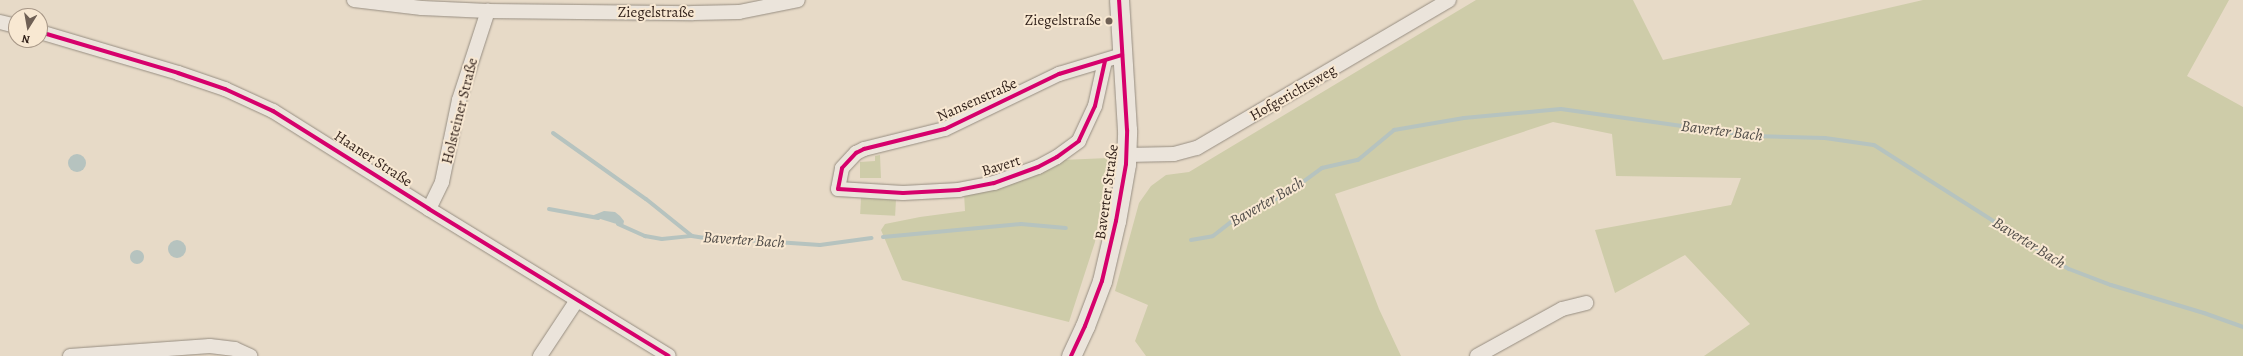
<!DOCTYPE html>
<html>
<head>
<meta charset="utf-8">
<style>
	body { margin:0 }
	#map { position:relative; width:2243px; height:356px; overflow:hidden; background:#e7dac7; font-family:Alegreya,serif }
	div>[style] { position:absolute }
	.green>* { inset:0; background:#cecca9; transform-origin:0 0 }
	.water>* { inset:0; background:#b6c3bf }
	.round { border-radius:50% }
	.stream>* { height:4px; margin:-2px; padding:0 2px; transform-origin:2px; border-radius:2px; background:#b6c3bf }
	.roads { filter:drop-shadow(0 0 1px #978e82) drop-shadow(0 0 1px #978e82) }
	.minor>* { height:14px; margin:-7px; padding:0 7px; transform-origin:7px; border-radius:7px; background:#ebe4db }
	.secondary>* { height:19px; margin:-9.5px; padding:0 9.5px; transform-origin:9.5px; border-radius:9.5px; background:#ebe4db }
	.cycleway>* { height:4px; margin:-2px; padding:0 2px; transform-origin:2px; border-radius:2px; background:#d6006c }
	.dots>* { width:11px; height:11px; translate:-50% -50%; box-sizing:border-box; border:2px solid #f8e8d2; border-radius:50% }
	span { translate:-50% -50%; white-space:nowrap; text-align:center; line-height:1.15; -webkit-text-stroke:4px #f8e8d2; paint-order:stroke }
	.street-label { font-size:15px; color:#2f1f18 }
	.poi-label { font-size:15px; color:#2f1f18 }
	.right { translate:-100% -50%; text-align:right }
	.water-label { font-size:16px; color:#514d49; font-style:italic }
	.north { position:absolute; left:8px; top:8px; width:40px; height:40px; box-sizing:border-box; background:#f8e8d2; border:1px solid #a89888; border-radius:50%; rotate:191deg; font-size:11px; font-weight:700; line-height:16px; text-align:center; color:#2f1f18 }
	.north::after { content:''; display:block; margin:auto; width:14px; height:18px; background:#6f6055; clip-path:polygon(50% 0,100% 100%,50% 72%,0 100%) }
</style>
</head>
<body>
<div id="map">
	<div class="green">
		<i style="clip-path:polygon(1476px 0,1633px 0,1663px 60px,1923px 0,2229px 0,2187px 76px,2243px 107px,2243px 356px,1704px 356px,1750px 324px,1685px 255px,1615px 293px,1595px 230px,1731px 205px,1741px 178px,1616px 176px,1612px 134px,1553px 122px,1335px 194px,1379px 309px,1401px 356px,1146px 356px,1135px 341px,1148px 305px,1115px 291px,1139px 203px,1151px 186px,1166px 175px,1189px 172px)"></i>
		<i style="clip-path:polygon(880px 155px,881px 178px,860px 178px,860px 162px,875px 161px,875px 156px)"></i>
		<i style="clip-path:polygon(1108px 158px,1095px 242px,1069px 322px,902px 280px,881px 230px,885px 224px,920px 217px,965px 211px,964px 193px,1062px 160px)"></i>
		<i style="left:861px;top:198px;width:35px;height:16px;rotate:3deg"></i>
	</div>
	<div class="water">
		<i class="round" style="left:68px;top:154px;width:18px;height:18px"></i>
		<i style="clip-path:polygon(604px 211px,615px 212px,620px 216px,624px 221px,623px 226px,594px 217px,594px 215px)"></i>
		<i class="round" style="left:168px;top:240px;width:18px;height:18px"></i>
		<i class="round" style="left:130px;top:250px;width:14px;height:14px"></i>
	</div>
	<div class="stream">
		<i style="left:553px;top:133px;width:114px;rotate:35.4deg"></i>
		<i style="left:646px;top:199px;width:59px;rotate:38.8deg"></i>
		<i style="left:692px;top:236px;width:32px;rotate:9deg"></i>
		<i style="left:724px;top:241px;width:23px;rotate:-2deg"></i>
		<i style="left:747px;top:240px;width:73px;rotate:3.9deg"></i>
		<i style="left:820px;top:245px;width:52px;rotate:-7.7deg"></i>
		<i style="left:549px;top:209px;width:50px;rotate:10.4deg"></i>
		<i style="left:618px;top:224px;width:30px;rotate:24deg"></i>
		<i style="left:645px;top:236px;width:17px;rotate:10deg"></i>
		<i style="left:662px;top:239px;width:30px;rotate:-6deg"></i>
		<i style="left:883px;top:237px;width:139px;rotate:-5.4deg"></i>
		<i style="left:1021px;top:224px;width:45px;rotate:5.1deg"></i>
		<i style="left:1191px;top:240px;width:22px;rotate:-10deg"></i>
		<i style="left:1213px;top:236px;width:34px;rotate:-38deg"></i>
		<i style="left:1240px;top:215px;width:49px;rotate:-24deg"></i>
		<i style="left:1285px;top:195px;width:46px;rotate:-36.1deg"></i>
		<i style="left:1322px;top:168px;width:37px;rotate:-13deg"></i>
		<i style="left:1358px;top:160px;width:47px;rotate:-39.8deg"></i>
		<i style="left:1394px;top:130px;width:71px;rotate:-9.7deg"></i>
		<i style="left:1464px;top:118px;width:97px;rotate:-5.3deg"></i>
		<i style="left:1561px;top:109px;width:194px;rotate:8deg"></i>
		<i style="left:1753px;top:136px;width:72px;rotate:1.6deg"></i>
		<i style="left:1825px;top:138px;width:49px;rotate:8.1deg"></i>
		<i style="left:1874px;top:145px;width:231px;rotate:32.5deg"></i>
		<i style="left:2069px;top:269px;width:45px;rotate:20.9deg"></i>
		<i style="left:2111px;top:285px;width:97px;rotate:16.8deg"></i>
		<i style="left:2204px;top:313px;width:41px;rotate:19.7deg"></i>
	</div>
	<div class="roads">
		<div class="minor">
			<i style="left:354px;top:0;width:68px;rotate:6.7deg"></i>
			<i style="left:422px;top:8px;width:66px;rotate:2.6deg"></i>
			<i style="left:488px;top:11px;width:205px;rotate:0.6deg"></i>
			<i style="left:693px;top:13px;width:46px;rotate:-1.2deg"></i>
			<i style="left:739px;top:12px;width:60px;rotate:-11.5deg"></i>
			<i style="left:0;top:22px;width:16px;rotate:14deg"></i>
			<i style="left:40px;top:32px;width:144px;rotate:16.5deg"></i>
			<i style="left:178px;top:73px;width:50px;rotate:18.8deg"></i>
			<i style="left:225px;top:89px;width:53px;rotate:24.6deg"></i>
			<i style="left:273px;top:111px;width:184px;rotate:32.1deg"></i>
			<i style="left:429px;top:209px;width:281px;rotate:31.5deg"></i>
			<i style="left:1105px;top:61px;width:46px;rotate:102.5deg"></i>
			<i style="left:1095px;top:106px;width:38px;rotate:115deg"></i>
			<i style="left:1079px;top:141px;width:27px;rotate:144deg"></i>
			<i style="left:1057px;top:157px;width:21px;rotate:152deg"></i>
			<i style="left:1038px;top:167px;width:47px;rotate:160deg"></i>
			<i style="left:994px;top:183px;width:36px;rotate:169deg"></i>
			<i style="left:959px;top:190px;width:56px;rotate:176.9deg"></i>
			<i style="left:903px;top:193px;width:65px;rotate:-176.5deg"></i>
			<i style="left:838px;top:189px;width:21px;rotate:-79deg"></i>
			<i style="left:842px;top:168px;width:21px;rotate:-47deg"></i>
			<i style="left:856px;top:153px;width:9px;rotate:-27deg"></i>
			<i style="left:864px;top:149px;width:83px;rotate:-13.9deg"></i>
			<i style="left:945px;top:129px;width:127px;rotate:-25.8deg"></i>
			<i style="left:1059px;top:74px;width:66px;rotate:-16.8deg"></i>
			<i style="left:1127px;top:155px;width:47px;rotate:-1.2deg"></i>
			<i style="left:1174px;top:154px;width:24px;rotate:-15deg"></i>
			<i style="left:1197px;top:148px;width:292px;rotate:-30.4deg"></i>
			<i style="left:429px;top:209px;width:30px;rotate:-64deg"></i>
			<i style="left:442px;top:182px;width:84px;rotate:-78.3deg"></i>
			<i style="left:459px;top:100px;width:94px;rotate:-72deg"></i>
			<i style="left:70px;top:356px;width:140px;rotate:-4.1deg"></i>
			<i style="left:210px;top:346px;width:25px;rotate:7deg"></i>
			<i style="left:235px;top:349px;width:17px;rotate:25deg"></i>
			<i style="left:540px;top:356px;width:67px;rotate:-56.5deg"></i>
			<i style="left:1477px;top:356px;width:97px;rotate:-28.9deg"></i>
			<i style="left:1562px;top:309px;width:25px;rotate:-14deg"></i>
		</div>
		<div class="secondary">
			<i style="left:1071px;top:356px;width:33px;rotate:-65deg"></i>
			<i style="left:1085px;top:326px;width:48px;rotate:-69.3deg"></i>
			<i style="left:1102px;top:281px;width:62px;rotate:-76.9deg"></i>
			<i style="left:1116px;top:221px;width:58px;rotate:-80deg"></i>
			<i style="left:1126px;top:164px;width:34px;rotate:-88deg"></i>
			<i style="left:1127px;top:130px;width:130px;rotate:-93.5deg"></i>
		</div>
	</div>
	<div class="cycleway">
		<i style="left:40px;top:32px;width:144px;rotate:16.5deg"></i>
		<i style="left:178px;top:73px;width:50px;rotate:18.8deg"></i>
		<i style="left:225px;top:89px;width:53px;rotate:24.6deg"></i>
		<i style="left:273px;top:111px;width:184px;rotate:32.1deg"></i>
		<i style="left:429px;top:209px;width:281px;rotate:31.5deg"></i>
		<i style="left:1105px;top:61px;width:46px;rotate:102.5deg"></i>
		<i style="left:1095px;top:106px;width:38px;rotate:115deg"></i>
		<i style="left:1079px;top:141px;width:27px;rotate:144deg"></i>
		<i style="left:1057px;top:157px;width:21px;rotate:152deg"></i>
		<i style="left:1038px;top:167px;width:47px;rotate:160deg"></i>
		<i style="left:994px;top:183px;width:36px;rotate:169deg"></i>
		<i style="left:959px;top:190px;width:56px;rotate:176.9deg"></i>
		<i style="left:903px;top:193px;width:65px;rotate:-176.5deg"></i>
		<i style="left:838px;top:189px;width:21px;rotate:-79deg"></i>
		<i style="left:842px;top:168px;width:21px;rotate:-47deg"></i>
		<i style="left:856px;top:153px;width:9px;rotate:-27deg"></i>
		<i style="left:864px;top:149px;width:83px;rotate:-13.9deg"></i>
		<i style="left:945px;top:129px;width:127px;rotate:-25.8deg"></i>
		<i style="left:1059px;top:74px;width:66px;rotate:-16.8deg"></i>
		<i style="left:1071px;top:356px;width:33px;rotate:-65deg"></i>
		<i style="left:1085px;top:326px;width:48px;rotate:-69.3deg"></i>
		<i style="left:1102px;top:281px;width:62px;rotate:-76.9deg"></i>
		<i style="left:1116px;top:221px;width:58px;rotate:-80deg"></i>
		<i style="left:1126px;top:164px;width:34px;rotate:-88deg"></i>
		<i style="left:1127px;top:130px;width:130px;rotate:-93.5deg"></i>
	</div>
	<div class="dots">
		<i style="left:1109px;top:21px;background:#6f6055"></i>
	</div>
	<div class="street-label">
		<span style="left:656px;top:13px">Ziegelstraße</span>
		<span style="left:1293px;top:93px;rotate:-30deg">Hofgerichtsweg</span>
		<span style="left:977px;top:100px;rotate:-24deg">Nansenstraße</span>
		<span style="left:460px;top:111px;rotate:-76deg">Holsteiner Straße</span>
		<span style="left:373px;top:159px;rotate:33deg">Haaner Straße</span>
		<span style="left:1001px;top:166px;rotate:-17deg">Bavert</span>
		<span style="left:1107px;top:192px;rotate:-82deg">Baverter Straße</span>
	</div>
	<div class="poi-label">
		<span class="right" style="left:1101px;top:21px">Ziegelstraße</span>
	</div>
	<div class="water-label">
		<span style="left:1722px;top:131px;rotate:7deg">Baverter Bach</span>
		<span style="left:1267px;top:202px;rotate:-30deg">Baverter Bach</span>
		<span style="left:744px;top:240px;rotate:4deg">Baverter Bach</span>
		<span style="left:2029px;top:243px;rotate:32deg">Baverter Bach</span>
	</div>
	<div class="north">N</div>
</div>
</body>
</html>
